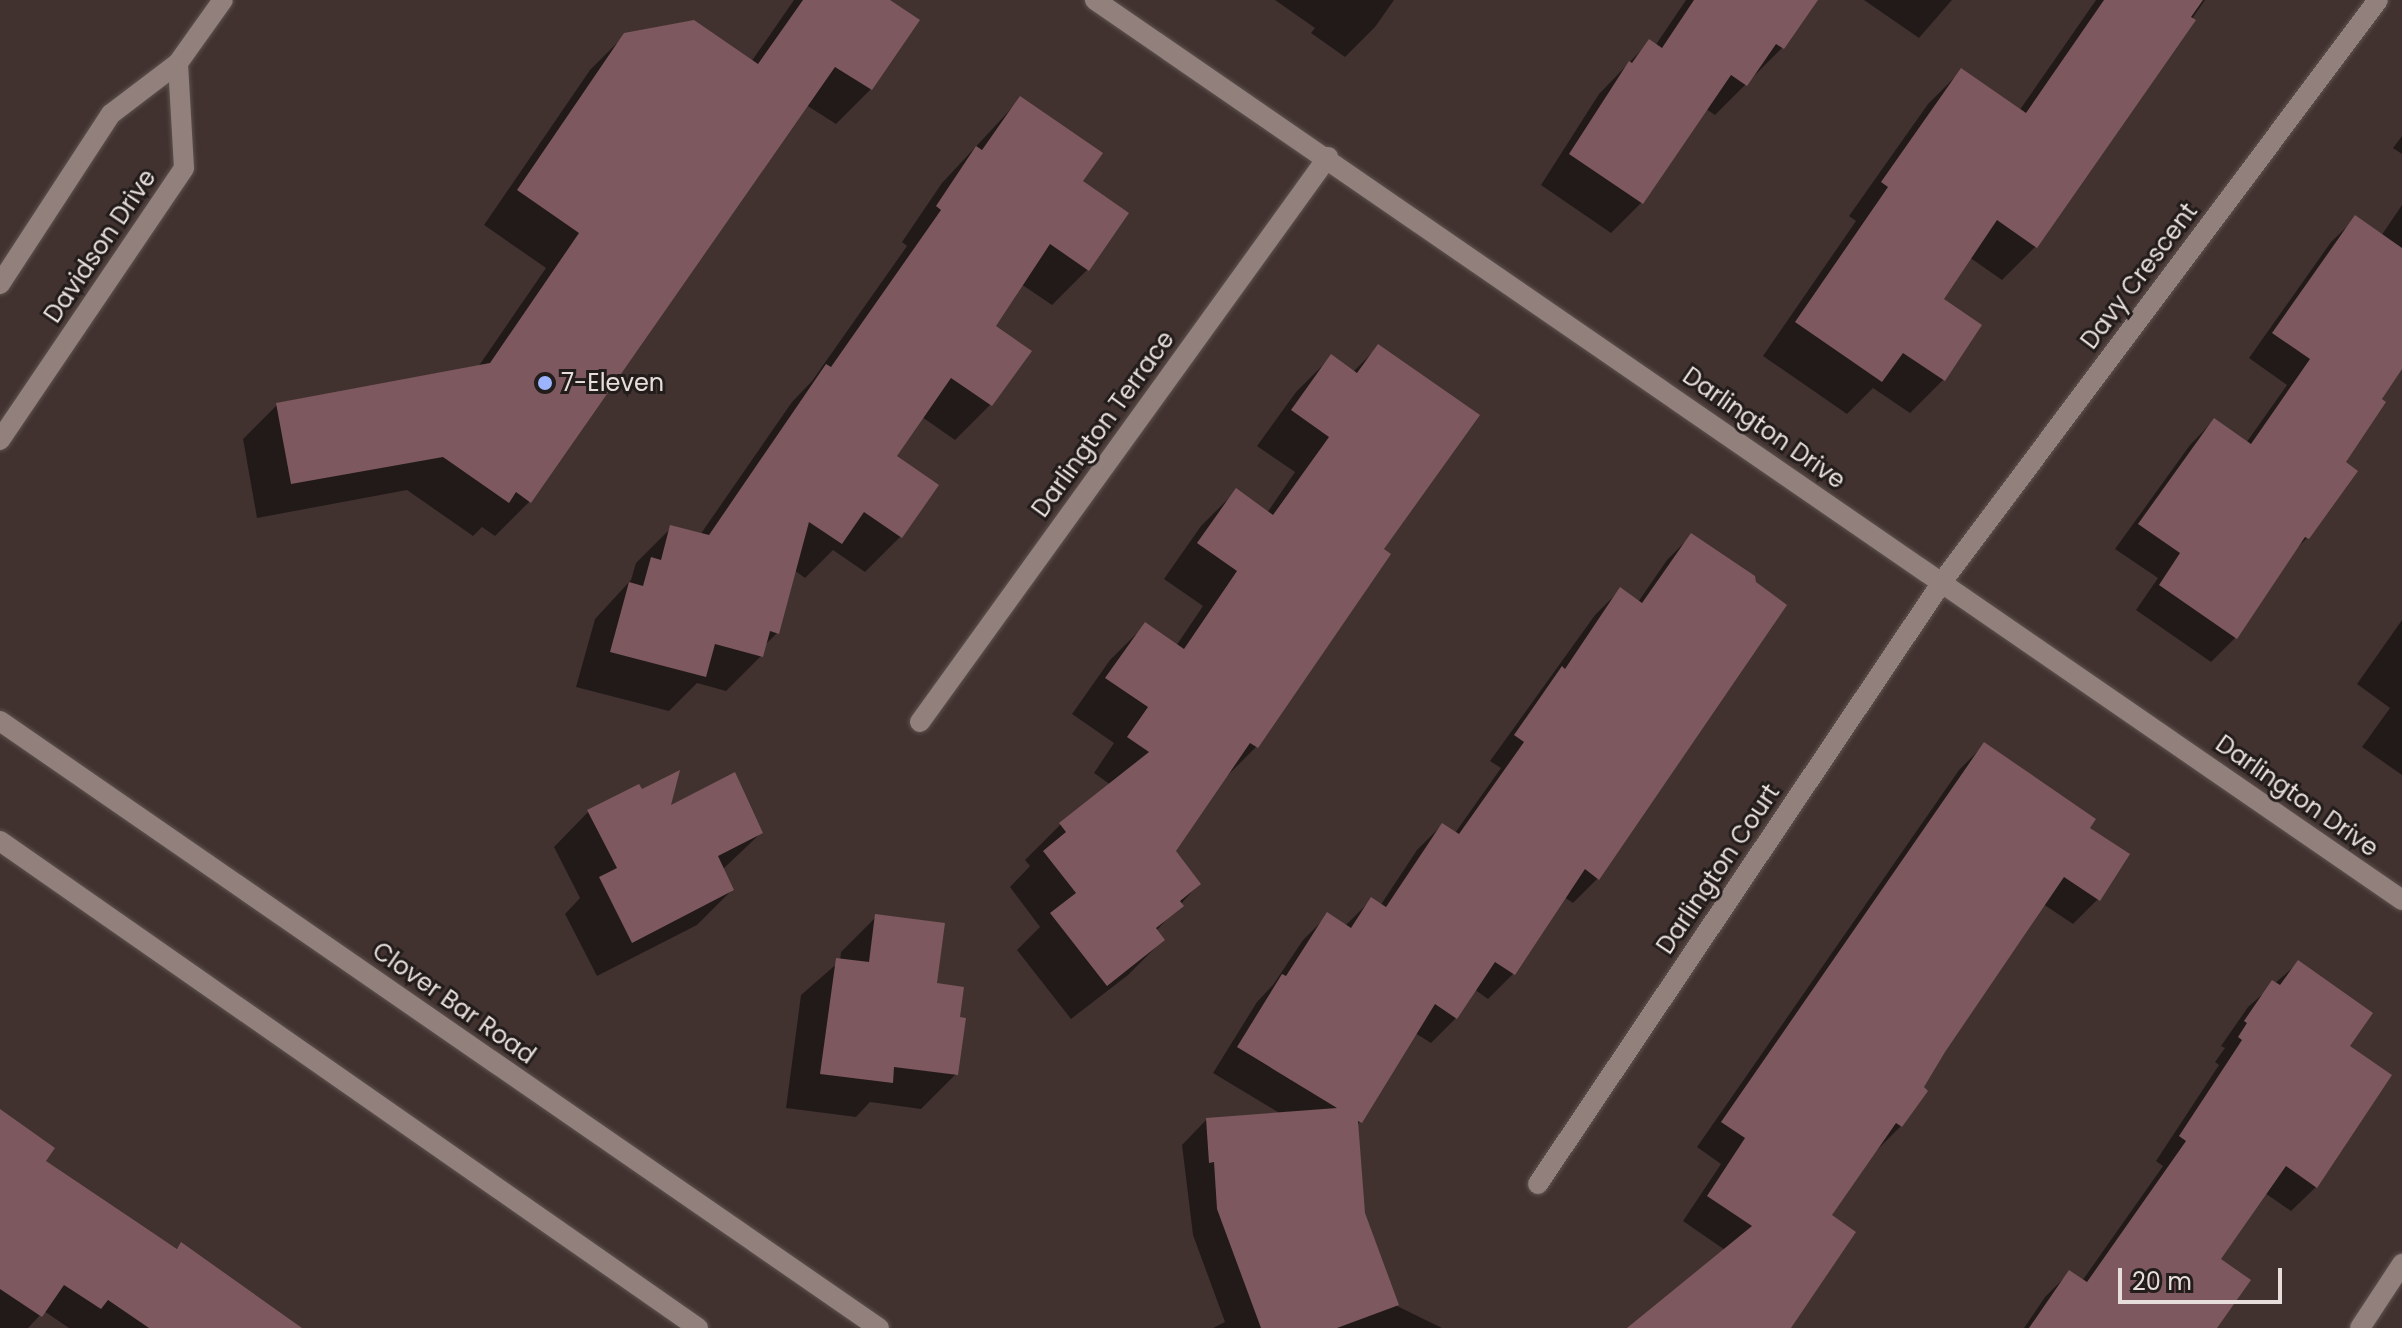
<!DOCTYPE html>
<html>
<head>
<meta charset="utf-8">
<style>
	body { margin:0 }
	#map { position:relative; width:2402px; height:1328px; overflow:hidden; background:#41322f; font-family:Poppins,sans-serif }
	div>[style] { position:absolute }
	.shadow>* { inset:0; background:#0007 }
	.building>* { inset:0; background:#7d585e }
	.roads { filter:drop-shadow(0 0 2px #5d514e) drop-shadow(0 0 2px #5d514e) }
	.minor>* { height:20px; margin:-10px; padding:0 10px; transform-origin:10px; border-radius:10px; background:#92807d }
	.tertiary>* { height:20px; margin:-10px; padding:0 10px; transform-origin:10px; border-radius:10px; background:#92807d }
	.secondary>* { height:20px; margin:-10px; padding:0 10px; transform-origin:10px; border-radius:10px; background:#92807d }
	.dots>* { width:22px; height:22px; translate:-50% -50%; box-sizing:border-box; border:4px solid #221c1a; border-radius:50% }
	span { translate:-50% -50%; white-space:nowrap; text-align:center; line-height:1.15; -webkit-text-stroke:6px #221c1a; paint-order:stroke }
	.street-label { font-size:24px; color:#e7dedc }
	.poi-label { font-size:24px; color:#e7dedc }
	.left { translate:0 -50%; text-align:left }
	.scale { position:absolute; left:2118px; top:1268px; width:164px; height:36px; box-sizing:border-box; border:4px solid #e7dedc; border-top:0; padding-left:10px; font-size:24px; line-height:28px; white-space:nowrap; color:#e7dedc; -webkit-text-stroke:6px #221c1a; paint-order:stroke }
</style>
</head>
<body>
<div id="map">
	<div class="shadow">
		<i style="clip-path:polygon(794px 0,889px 0,871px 89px,836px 124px,806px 105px,529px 502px,495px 536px,482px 527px,473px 536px,407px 490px,257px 518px,243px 439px,277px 405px,478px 367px,546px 268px,484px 225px,590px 70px,625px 35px,751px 62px)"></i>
		<i style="clip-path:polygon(1275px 0,1394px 0,1375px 27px,1345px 57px,1311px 33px,1315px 28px)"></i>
		<i style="clip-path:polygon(1686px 0,1816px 0,1782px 48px,1715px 115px,1706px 109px,1641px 203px,1611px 233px,1541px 185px,1599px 94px,1649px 42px,1655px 46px)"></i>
		<i style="clip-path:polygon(1864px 0,1952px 0,1919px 38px)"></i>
		<i style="clip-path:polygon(2096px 0,2205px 0,2035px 247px,2002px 280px,1969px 257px,1941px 299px,1979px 326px,1943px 380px,1910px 413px,1873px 388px,1847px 414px,1763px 356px,1856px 221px,1849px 216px,1928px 104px,1961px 71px,2019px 111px)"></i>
		<i style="clip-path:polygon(1020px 99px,1081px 182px,1126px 213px,1087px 270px,1052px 305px,1021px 284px,993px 326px,1030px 351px,990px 405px,955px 440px,922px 417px,895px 457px,936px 485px,900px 537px,865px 572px,833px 550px,805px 578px,794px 570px,777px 633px,763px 647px,761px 656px,726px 691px,697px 683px,669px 711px,576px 687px,595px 619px,631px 580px,636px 563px,671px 528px,700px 535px,792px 402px,812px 381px,907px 246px,902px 242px,942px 183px)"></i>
		<i style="clip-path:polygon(2402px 136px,2402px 154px,2393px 148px)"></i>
		<i style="clip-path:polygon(2402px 205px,2402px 366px,2343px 463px,2307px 538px,2293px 552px,2236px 637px,2211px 662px,2136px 610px,2158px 578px,2115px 549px,2190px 445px,2214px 420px,2246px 443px,2287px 385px,2249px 358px,2331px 242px,2356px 218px,2381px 236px)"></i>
		<i style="clip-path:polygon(1378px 347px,1381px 549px,1257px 746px,1221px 782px,1173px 851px,1199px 884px,1156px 931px,1163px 940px,1128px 975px,1071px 1019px,1017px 950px,1040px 927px,1010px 887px,1030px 866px,1025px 860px,1060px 825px,1111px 785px,1094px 773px,1114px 743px,1072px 714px,1110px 660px,1145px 625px,1176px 646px,1203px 606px,1164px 579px,1201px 526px,1236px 491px,1267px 513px,1295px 472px,1257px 446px,1296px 392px,1331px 357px,1353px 372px)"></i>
		<i style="clip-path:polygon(1692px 535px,1598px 878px,1573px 903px,1564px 897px,1513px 974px,1488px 999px,1474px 989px,1456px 1018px,1431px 1043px,1415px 1033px,1357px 1126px,1363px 1213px,1397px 1306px,1442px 1328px,1213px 1328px,1225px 1322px,1193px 1235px,1182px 1145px,1207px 1119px,1281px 1114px,1213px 1073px,1257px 1002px,1273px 985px,1303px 940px,1328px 915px,1346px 925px,1371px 900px,1380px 906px,1417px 850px,1442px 825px,1455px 833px,1501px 768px,1490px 761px,1595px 615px,1620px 590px,1638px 602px,1667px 560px)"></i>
		<i style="clip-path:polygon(2402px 620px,2402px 775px,2362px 747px,2390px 708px,2357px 684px)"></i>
		<i style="clip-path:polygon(1984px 745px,2087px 828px,2098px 899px,2073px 924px,2043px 904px,1944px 1051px,1901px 1126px,1876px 1151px,1829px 1216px,1788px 1328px,1634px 1328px,1725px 1250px,1683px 1221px,1721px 1164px,1697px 1147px,1959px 770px)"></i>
		<i style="clip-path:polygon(668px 809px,761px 833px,722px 870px,732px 890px,697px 925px,597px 976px,565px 914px,580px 898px,554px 847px,589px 811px)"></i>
		<i style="clip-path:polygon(876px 917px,956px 1074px,921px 1109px,870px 1102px,856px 1117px,786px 1108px,801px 995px,840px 961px,841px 952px)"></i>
		<i style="clip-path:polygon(2298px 963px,2347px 1046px,2316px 1187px,2291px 1211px,2265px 1193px,2218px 1260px,2216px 1328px,2024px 1328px,2045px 1297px,2070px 1272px,2082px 1281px,2163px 1166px,2156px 1161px,2219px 1065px,2215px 1062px,2225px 1048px,2221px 1046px,2248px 1007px)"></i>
		<i style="clip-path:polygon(0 1111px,43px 1162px,299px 1328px,69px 1328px,44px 1311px,28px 1328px,0 1328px)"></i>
	</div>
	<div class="building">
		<i style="clip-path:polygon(803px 0,890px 0,920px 20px,872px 90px,835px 67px,531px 503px,516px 492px,509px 503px,443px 457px,291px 484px,276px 403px,490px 363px,579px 233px,517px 190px,624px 33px,694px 20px,758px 64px)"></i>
		<i style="clip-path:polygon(1694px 0,1818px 0,1784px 49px,1776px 44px,1747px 86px,1731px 75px,1643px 204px,1569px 154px,1629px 61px,1632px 63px,1649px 39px,1662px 48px)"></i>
		<i style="clip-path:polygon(2104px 0,2203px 0,2191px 17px,2196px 20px,2037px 248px,1997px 220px,1944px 299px,1982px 325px,1945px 381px,1903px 353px,1882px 382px,1795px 322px,1888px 187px,1881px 182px,1961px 68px,2026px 113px)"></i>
		<i style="clip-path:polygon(1020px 96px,1103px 153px,1083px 181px,1129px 213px,1089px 271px,1050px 244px,996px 326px,1032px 351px,992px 406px,951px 378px,897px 456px,939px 485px,902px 538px,864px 512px,842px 544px,809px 522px,779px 634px,770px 631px,763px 657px,715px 644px,706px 677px,610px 652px,629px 582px,643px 586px,651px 557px,661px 560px,670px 525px,709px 535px,826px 364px,831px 367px,941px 210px,936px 206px,976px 146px,982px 150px)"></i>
		<i style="clip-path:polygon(2355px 215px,2402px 248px,2402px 369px,2382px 399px,2386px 402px,2346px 462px,2358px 471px,2309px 539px,2305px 537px,2237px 639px,2159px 585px,2180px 553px,2138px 524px,2214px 418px,2251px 444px,2310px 359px,2272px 333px)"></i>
		<i style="clip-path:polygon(1378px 344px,1480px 415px,1384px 549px,1391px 554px,1258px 748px,1250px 743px,1176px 851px,1201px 884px,1180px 901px,1184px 906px,1156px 928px,1165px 940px,1107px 986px,1050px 913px,1076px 893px,1043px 851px,1066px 832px,1059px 823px,1149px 752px,1127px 737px,1148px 707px,1105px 678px,1145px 622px,1184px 649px,1237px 571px,1197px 543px,1236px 488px,1273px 515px,1329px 437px,1291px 410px,1331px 354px,1357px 373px)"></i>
		<i style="clip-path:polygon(1691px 533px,1755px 576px,1756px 582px,1787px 605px,1599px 880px,1585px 869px,1515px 975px,1495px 962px,1457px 1019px,1435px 1004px,1362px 1123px,1358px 1121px,1365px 1213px,1399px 1305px,1337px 1328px,1261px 1328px,1217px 1209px,1214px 1162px,1209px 1163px,1206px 1118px,1337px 1108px,1237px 1047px,1282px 974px,1286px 976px,1327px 912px,1351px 928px,1371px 897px,1386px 907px,1442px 823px,1459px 834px,1524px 742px,1514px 735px,1562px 666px,1565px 669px,1620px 587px,1642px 603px)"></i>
		<i style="clip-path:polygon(1984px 742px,2096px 819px,2090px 828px,2130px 854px,2100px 901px,2064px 877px,1945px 1052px,1924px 1087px,1928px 1091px,1902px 1127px,1896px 1123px,1832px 1215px,1856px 1232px,1791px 1328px,1627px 1328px,1752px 1226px,1707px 1196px,1745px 1138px,1721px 1122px)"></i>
		<i style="clip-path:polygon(680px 770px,671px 805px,735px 772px,763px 833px,718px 856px,734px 890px,632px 943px,599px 877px,617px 868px,587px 810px,639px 784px,642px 789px)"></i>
		<i style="clip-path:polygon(875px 914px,945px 923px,937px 983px,964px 987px,960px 1017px,966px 1018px,958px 1075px,894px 1067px,893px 1083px,820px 1074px,836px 958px,869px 962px)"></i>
		<i style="clip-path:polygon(2298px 960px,2373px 1013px,2350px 1046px,2392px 1075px,2317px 1188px,2286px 1166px,2221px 1259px,2251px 1280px,2217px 1328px,2029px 1328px,2069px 1270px,2087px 1282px,2186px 1141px,2179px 1136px,2242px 1040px,2238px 1037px,2247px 1023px,2244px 1021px,2272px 980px,2280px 985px)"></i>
		<i style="clip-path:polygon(0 1109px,55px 1148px,46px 1161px,177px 1249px,181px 1242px,302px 1328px,149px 1328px,108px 1300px,101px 1309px,64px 1285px,42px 1317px,0 1289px)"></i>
	</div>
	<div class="roads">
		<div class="minor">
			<i style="left:1095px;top:0;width:1587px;rotate:34.55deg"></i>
			<i style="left:920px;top:722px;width:697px;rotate:-54.17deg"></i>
			<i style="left:1538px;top:1184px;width:725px;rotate:-56.13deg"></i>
			<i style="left:1942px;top:582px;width:727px;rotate:-53.16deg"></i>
			<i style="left:2360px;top:1328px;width:77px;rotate:-56.7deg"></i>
		</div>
		<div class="tertiary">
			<i style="left:0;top:284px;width:203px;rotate:-56.9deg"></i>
			<i style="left:111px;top:114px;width:84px;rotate:-37.3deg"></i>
			<i style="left:178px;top:63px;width:77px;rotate:-54.5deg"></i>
			<i style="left:0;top:440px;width:328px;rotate:-55.9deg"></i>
			<i style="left:184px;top:168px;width:105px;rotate:-93.3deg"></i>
		</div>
		<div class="secondary">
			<i style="left:0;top:721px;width:1068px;rotate:34.63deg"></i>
			<i style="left:0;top:841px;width:851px;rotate:34.9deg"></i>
		</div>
	</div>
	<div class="dots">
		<i style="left:545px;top:383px;background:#9bb4fd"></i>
	</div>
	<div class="street-label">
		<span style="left:100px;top:246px;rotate:-56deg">Davidson Drive</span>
		<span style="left:2139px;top:276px;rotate:-53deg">Davy Crescent</span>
		<span style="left:1103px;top:424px;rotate:-54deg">Darlington Terrace</span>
		<span style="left:1764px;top:428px;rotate:35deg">Darlington Drive</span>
		<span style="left:2297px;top:796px;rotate:35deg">Darlington Drive</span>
		<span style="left:1718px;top:869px;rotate:-56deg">Darlington Court</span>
		<span style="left:454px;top:1003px;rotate:35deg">Clover Bar Road</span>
	</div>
	<div class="poi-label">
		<span class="left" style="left:561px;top:383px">7-Eleven</span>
	</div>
	<div class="scale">20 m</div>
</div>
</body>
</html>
